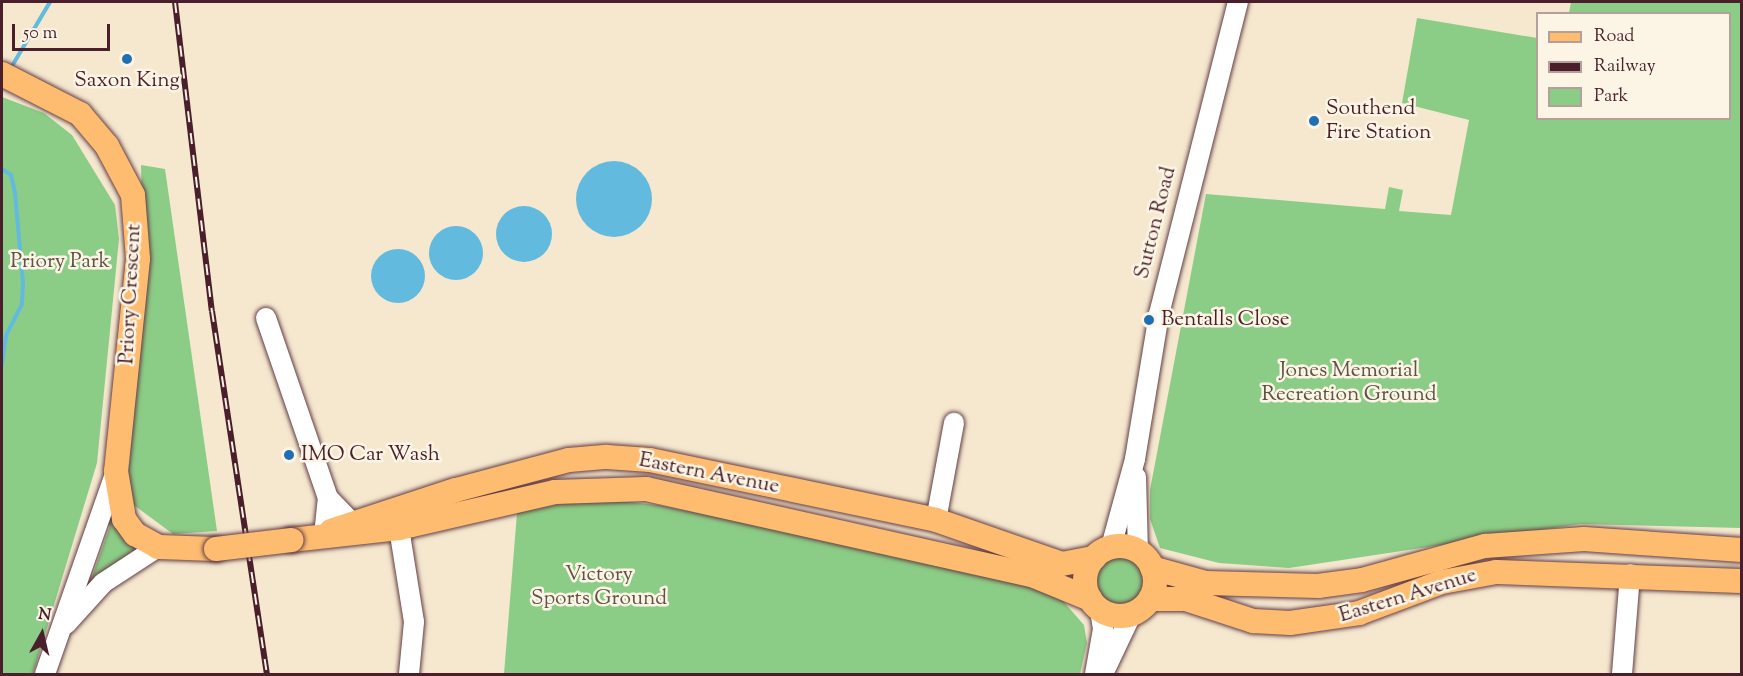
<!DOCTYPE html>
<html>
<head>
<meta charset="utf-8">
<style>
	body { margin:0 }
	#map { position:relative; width:1743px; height:676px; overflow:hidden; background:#f5e8cf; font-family:"Sorts Mill Goudy",serif }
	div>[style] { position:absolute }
	.green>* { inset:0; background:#8bcd86 }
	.round { border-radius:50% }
	.water>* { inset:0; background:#62badf }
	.stream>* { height:4px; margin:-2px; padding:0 2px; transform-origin:2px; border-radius:2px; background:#62badf }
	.roads { filter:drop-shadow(0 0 2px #643d44) drop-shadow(0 0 2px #643d44) }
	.minor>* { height:20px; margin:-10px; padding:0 10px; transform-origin:10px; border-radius:10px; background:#fff }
	.major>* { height:24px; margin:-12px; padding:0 12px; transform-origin:12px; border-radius:12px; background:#febc70 }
	.major>.ring { margin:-12px; padding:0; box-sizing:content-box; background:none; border:24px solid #febc70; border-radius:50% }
	.rail>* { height:6px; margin-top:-3px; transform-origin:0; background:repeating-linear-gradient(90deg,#fcf5e5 0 11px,#4a1f2b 0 22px); box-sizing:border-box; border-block:2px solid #4a1f2b }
	.bridges { filter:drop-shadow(0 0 2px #643d44) drop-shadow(0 0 2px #643d44) }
	.major-bridge>* { height:24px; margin:-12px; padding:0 12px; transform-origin:12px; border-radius:12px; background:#febc70 }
	.dots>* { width:16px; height:16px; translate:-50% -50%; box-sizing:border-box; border:3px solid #fcf5e5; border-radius:50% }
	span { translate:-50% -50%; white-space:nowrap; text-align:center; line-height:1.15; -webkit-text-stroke:5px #fcf5e5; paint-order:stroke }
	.poi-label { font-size:21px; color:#4a1f2b }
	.left { translate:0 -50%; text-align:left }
	.street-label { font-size:21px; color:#4a1f2b }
	.park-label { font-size:21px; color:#5e5346 }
	.frame { position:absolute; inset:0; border:3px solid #4a1f2b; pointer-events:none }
	.legend { position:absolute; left:1536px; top:12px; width:195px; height:108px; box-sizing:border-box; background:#fcf5e5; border:2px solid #b59f9b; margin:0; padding:8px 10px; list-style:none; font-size:18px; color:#4a1f2b }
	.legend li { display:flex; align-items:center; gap:12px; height:30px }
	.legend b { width:30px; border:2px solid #b59f9b }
	.north { position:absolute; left:12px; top:604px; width:60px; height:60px; -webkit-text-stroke:4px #fcf5e5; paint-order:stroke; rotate:8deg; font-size:16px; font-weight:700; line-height:24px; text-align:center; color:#4a1f2b }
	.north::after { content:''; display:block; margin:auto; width:21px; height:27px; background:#4a1f2b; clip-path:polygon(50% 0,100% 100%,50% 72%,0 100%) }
	.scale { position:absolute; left:12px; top:24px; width:98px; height:27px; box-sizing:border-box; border:3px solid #4a1f2b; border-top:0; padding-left:8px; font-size:18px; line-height:21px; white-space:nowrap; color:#4a1f2b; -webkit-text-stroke:4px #fcf5e5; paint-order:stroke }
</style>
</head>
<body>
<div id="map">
	<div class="green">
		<i style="clip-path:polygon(1571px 2px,1741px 2px,1741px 528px,1580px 524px,1289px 568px,1219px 563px,1160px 548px,1150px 519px,1150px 490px,1206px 194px,1385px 209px,1389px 187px,1403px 190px,1399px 211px,1451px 215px,1469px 120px,1402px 103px,1417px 18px,1537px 38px,1538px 118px,1730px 118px,1730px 14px,1569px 13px)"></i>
		<i style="clip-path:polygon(2px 97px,44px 113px,72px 135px,115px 205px,119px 239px,97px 463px,33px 674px,2px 674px)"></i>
		<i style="clip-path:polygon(141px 165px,165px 169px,217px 531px,173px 534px,131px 503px,125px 471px,143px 259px)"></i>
		<i style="clip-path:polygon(108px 494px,142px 546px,90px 583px,110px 526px,101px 522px)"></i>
		<i style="clip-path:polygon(588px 498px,658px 505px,1018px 578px,1063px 601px,1084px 625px,1087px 643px,1080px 674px,504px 674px,517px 513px)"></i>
		<i class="round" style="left:1095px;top:558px;width:48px;height:48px"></i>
	</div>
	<div class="water">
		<i class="round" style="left:576px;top:161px;width:76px;height:76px"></i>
		<i class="round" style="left:496px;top:206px;width:56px;height:56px"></i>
		<i class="round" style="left:429px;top:226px;width:54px;height:54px"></i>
		<i class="round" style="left:371px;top:249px;width:54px;height:54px"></i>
	</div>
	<div class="stream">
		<i style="left:12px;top:66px;width:74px;rotate:-59.3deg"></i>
		<i style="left:2px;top:169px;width:11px;rotate:34deg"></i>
		<i style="left:11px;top:175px;width:18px;rotate:77deg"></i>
		<i style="left:15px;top:193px;width:90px;rotate:84.9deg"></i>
		<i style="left:23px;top:283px;width:21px;rotate:93deg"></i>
		<i style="left:22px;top:304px;width:36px;rotate:117deg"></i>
		<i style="left:6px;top:336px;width:30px;rotate:98deg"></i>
	</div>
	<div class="roads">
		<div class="minor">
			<i style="left:266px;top:318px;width:190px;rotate:71deg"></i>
			<i style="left:328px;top:498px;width:32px;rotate:46deg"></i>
			<i style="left:1136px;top:477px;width:75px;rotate:88.5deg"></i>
			<i style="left:936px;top:520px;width:99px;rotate:-79.5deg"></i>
			<i style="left:399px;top:528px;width:95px;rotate:80.9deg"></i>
			<i style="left:414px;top:622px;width:52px;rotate:95.5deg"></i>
			<i style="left:324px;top:535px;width:37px;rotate:-84deg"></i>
			<i style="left:1111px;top:547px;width:91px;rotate:-74.7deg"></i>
			<i style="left:1135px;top:459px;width:147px;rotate:-80.6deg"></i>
			<i style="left:1159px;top:314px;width:322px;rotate:-75.8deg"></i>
			<i style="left:66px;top:624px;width:55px;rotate:-47.9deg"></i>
			<i style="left:103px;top:583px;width:66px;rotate:-33.2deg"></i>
			<i style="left:45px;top:674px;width:215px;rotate:-70.7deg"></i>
			<i style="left:1095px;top:674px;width:46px;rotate:-79.9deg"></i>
			<i style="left:1103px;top:629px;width:19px;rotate:-99deg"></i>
			<i style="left:1103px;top:674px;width:68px;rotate:-64.6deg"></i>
			<i style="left:1622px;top:674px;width:100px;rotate:-85.4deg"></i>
		</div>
		<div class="major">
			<i style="left:2px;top:74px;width:88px;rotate:27.1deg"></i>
			<i style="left:80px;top:114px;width:42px;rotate:49.8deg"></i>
			<i style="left:107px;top:146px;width:55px;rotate:62deg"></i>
			<i style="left:133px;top:195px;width:64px;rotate:85.5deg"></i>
			<i style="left:138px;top:259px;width:213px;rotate:95.9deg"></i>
			<i style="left:116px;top:471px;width:49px;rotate:80.5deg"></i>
			<i style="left:124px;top:519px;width:19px;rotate:54deg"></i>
			<i style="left:135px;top:534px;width:26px;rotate:29deg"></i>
			<i style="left:158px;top:547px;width:58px;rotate:2deg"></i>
			<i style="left:331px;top:531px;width:132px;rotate:-18.2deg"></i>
			<i style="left:456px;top:490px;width:117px;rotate:-14.9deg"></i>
			<i style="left:569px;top:460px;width:38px;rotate:-5deg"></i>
			<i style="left:607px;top:457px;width:43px;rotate:4deg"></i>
			<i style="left:650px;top:460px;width:292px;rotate:11.8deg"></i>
			<i style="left:936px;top:520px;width:133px;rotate:19.2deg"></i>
			<i style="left:1062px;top:564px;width:33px;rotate:-11deg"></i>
			<i style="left:291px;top:540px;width:109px;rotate:-6.3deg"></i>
			<i style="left:399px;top:528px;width:160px;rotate:-13deg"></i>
			<i style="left:555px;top:492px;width:91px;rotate:-1.9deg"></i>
			<i style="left:646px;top:489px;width:398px;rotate:12.6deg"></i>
			<i style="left:1034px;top:576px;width:61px;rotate:22.3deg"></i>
			<i class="ring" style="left:1085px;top:546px;width:46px;height:46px"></i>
			<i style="left:1152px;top:568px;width:56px;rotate:15.5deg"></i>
			<i style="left:1206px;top:583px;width:112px;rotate:1.5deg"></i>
			<i style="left:1318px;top:586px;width:44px;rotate:-7.8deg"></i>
			<i style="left:1362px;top:580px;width:128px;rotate:-15.5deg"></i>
			<i style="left:1485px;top:546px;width:99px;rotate:-4deg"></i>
			<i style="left:1584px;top:539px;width:158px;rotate:4deg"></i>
			<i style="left:1150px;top:599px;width:36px"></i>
			<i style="left:1186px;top:599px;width:71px;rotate:18.2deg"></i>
			<i style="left:1253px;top:621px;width:37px;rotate:3deg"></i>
			<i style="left:1290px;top:623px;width:70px;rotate:-8.2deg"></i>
			<i style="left:1359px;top:613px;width:89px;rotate:-20.5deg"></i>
			<i style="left:1442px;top:582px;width:55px;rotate:-10.5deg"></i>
			<i style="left:1496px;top:572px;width:246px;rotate:2.1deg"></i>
		</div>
	</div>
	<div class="rail">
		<i style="left:175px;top:2px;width:311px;rotate:83.2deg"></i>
		<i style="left:212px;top:311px;width:367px;rotate:81.4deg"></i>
	</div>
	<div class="bridges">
		<div class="major-bridge">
			<i style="left:216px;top:549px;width:76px;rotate:-6.8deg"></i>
		</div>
	</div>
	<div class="dots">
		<i style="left:127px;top:59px;background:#1f6fb2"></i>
		<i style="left:1314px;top:121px;background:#1f6fb2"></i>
		<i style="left:1149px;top:320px;background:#1f6fb2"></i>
		<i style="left:289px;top:455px;background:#1f6fb2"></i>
	</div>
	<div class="poi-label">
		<span style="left:127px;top:81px">Saxon King</span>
		<span class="left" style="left:1326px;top:121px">Southend<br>Fire Station</span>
		<span class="left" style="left:1161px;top:320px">Bentalls Close</span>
		<span class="left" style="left:301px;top:455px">IMO Car Wash</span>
	</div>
	<div class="street-label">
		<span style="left:1156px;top:223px;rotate:-76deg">Sutton Road</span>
		<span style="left:131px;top:294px;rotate:-87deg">Priory Crescent</span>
		<span style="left:709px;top:474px;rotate:11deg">Eastern Avenue</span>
		<span style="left:1408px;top:596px;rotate:-17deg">Eastern Avenue</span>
	</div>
	<div class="park-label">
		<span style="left:60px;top:262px">Priory Park</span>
		<span style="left:1349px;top:383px">Jones Memorial<br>Recreation Ground</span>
		<span style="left:599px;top:587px">Victory<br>Sports Ground</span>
	</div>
	<div class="frame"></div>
	<ul class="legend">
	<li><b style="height:8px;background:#febc70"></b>Road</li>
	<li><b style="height:8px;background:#4a1f2b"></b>Railway</li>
	<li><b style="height:16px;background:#8bcd86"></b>Park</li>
	</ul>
	<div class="north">N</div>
	<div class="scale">50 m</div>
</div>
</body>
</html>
